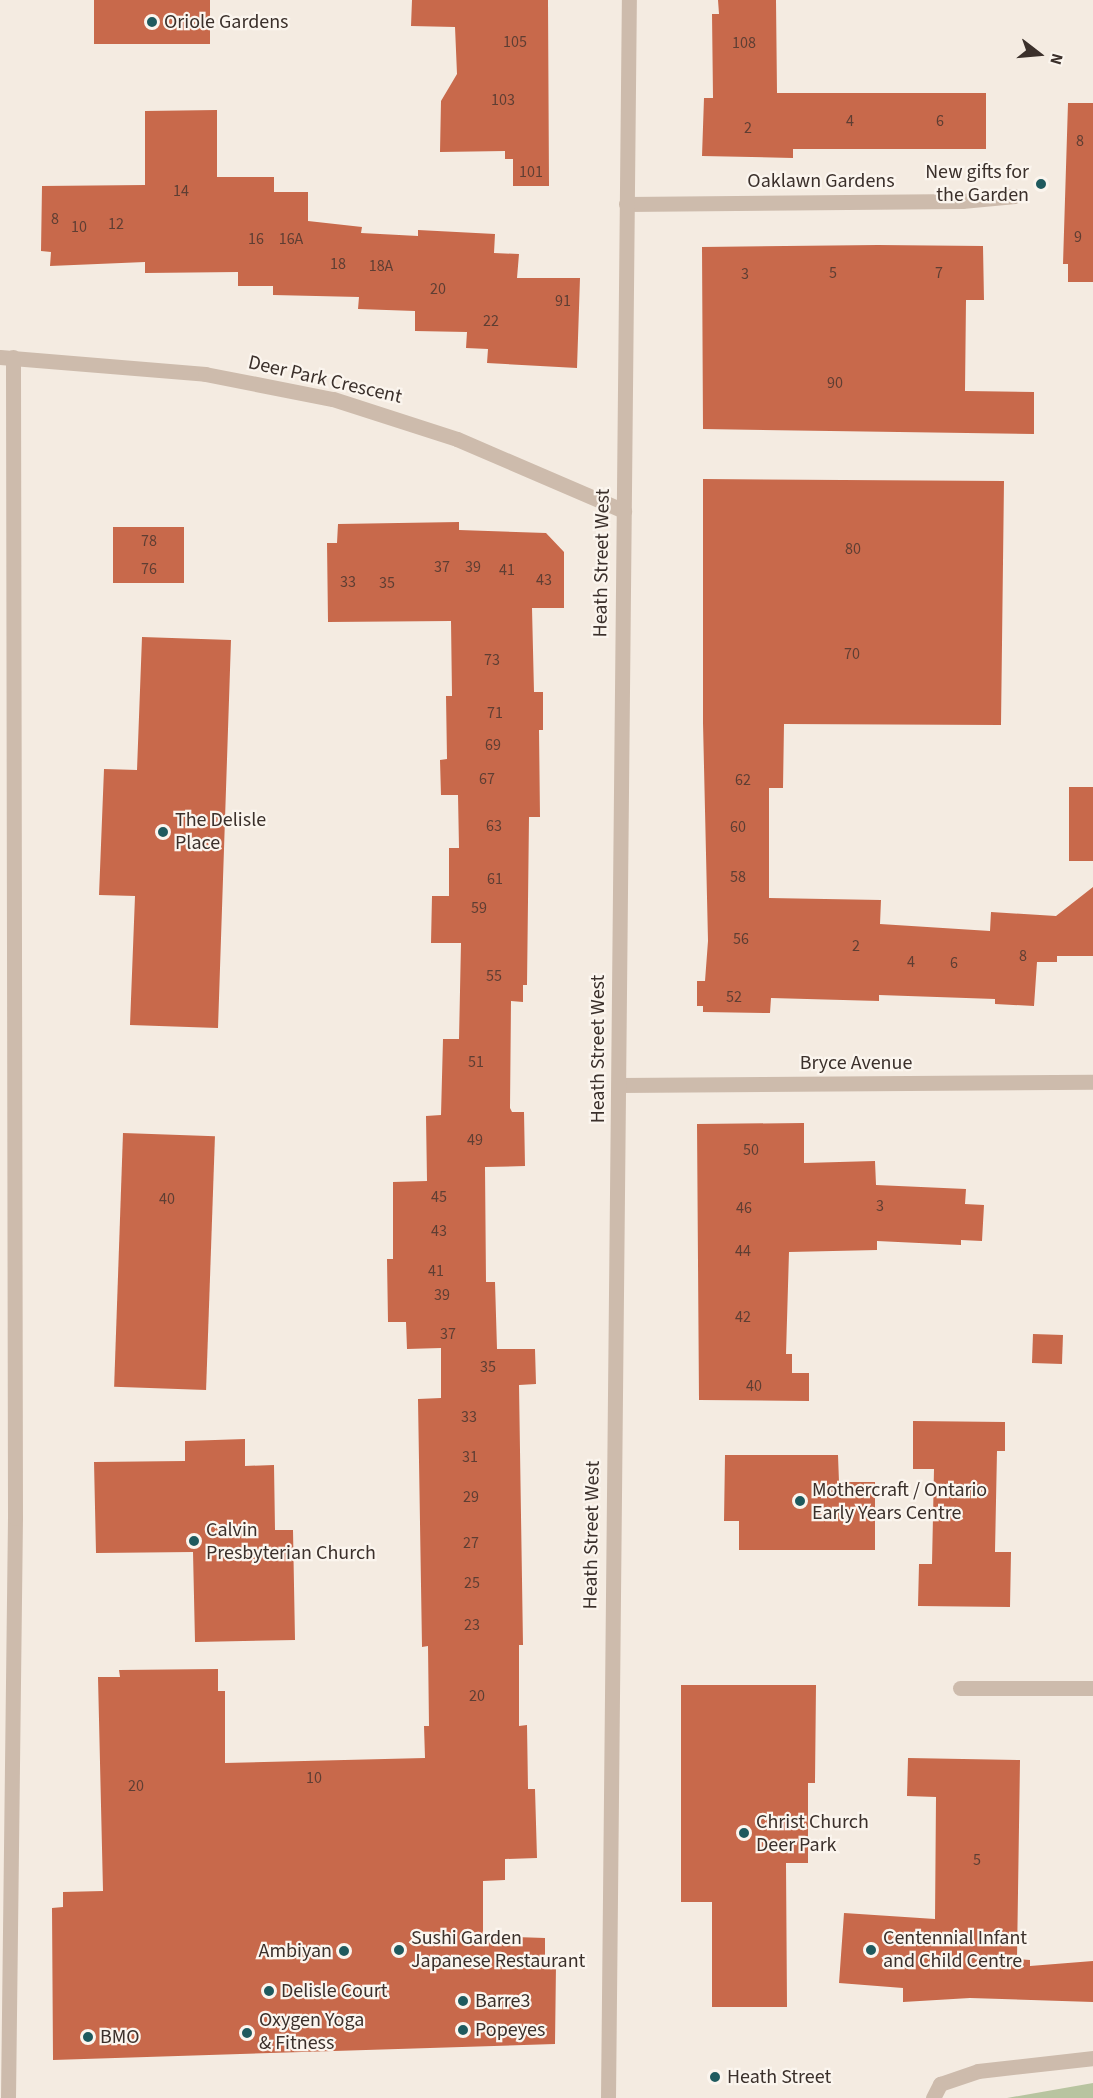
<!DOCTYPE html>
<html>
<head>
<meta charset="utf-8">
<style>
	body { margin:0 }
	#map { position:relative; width:1093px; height:2098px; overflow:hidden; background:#f4ebe1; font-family:"Source Sans 3",sans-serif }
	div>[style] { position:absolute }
	.green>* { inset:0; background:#b8c4a0 }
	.building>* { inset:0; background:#c8694b; transform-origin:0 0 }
	.minor>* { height:15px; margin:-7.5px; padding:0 7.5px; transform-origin:7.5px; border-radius:7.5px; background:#cdbbac }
	.dots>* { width:16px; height:16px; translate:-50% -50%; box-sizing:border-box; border:3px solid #fbf5ee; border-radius:50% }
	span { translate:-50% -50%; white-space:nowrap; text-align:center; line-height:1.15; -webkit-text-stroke:4.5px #fbf5ee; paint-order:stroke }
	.number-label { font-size:16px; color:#5e3e33 }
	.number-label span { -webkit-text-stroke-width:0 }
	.poi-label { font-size:20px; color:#3b302b }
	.left { translate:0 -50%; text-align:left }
	.right { translate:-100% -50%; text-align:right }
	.street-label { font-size:20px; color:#3b302b }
	.north { position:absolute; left:1009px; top:24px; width:60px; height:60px; -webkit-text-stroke:4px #fbf5ee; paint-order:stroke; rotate:106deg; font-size:16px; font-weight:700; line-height:24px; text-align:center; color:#3b302b }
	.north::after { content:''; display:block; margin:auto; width:21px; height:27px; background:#3b302b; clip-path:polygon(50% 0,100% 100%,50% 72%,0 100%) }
</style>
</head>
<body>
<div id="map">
	<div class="green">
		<i style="clip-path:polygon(1093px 2083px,1093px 2098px,1007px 2098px)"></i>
	</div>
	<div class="building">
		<i style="left:94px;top:0;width:116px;height:44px"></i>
		<i style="clip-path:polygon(412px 0,548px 0,549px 186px,513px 186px,513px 159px,505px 159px,505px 151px,440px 152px,441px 101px,457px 74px,455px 27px,411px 26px)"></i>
		<i style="clip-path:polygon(718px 0,776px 0,777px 93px,986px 93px,986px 149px,793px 149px,793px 158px,702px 156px,704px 98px,713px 98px,712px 14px,719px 14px)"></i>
		<i style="clip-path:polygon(1068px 103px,1093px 103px,1093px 282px,1068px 282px,1068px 264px,1063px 264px)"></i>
		<i style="clip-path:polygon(217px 110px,217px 177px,274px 177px,274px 192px,308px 192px,308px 221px,362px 227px,361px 233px,418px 236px,418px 230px,495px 234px,494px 253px,519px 254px,517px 278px,580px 278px,577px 368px,487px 363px,488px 349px,466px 348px,467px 332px,415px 331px,415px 311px,358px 309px,359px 297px,273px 295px,273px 286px,238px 286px,238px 272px,145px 273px,145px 262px,50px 266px,51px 252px,41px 251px,42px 186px,145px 185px,145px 111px)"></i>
		<i style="clip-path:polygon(878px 245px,983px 246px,984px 300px,966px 300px,965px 391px,1034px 392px,1034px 434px,703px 429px,702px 247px)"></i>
		<i style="clip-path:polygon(703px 479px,1004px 481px,1001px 725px,784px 724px,783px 788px,769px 788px,769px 898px,881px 900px,880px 924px,990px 931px,991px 912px,1056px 916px,1093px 887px,1093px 956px,1057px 956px,1057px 962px,1037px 962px,1034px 1006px,995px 1004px,995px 999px,879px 995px,879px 1001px,771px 998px,770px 1013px,703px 1012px,703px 1006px,697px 1006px,697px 981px,705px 981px,708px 941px,703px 723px)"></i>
		<i style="clip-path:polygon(459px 522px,459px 530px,546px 533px,564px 552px,564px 608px,532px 608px,534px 692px,543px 692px,543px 730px,539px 730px,540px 817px,529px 817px,527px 985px,523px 985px,523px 1002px,511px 1001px,510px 1108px,512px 1112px,524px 1112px,525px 1166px,485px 1167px,486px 1282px,495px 1282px,497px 1349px,535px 1349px,536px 1384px,519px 1385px,523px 1645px,519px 1645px,519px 1726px,527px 1725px,528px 1789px,535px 1789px,537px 1858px,505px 1859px,505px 1880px,483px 1881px,483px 1936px,545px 1938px,545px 1965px,556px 1965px,555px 2044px,53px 2060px,52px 1908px,63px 1907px,63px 1892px,103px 1891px,98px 1677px,120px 1677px,119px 1670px,218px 1669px,218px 1691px,225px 1691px,225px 1763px,425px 1758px,424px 1726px,429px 1726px,428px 1646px,422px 1647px,418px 1399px,441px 1398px,441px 1348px,407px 1349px,406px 1322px,388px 1322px,387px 1259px,393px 1259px,393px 1182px,427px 1181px,426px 1116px,441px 1115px,443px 1039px,459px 1039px,461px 943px,431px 943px,432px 896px,449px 896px,449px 848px,459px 848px,458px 795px,441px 795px,440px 760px,447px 759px,446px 696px,452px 696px,451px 621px,328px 622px,327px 543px,337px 543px,338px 524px)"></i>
		<i style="left:113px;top:527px;width:71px;height:56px"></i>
		<i style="clip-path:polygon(142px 637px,231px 640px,218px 1028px,130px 1025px,135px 896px,99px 895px,104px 769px,137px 770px)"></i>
		<i style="left:1069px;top:787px;width:24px;height:74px"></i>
		<i style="clip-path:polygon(804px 1123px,804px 1163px,875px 1161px,876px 1185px,966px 1189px,965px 1204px,984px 1205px,982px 1241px,961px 1240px,961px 1245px,877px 1241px,877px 1250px,789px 1252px,786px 1354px,792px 1354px,792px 1373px,809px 1373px,809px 1401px,699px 1400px,697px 1124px)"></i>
		<i style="left:123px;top:1133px;width:92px;height:254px;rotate:2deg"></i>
		<i style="left:1033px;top:1334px;width:30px;height:29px;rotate:2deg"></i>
		<i style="clip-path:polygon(913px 1421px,1005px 1422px,1005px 1451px,997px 1451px,995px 1552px,1011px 1552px,1010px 1607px,918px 1606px,919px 1564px,932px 1564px,934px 1469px,913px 1469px)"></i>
		<i style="clip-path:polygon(245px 1439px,245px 1466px,274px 1465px,275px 1530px,293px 1530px,295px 1640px,195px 1642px,193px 1552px,96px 1553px,94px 1462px,185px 1461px,185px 1441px)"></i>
		<i style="clip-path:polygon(725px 1455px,838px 1455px,839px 1482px,875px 1482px,875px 1550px,739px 1550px,739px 1521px,724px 1521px)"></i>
		<i style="clip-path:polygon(681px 1685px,816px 1685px,815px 1783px,808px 1783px,808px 1863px,786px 1863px,787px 2007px,712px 2007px,712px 1902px,681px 1902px)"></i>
		<i style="clip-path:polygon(908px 1758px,1020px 1760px,1017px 1959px,1030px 1960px,1030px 1966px,1093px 1961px,1093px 2002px,970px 1998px,903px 2002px,903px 1988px,839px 1983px,844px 1913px,935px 1919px,936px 1797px,907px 1796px)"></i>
	</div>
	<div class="minor">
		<i style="left:626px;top:204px;width:336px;rotate:-0.5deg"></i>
		<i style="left:962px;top:201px;width:53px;rotate:-5.4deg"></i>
		<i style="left:0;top:357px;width:206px;rotate:4.7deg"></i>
		<i style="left:205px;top:374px;width:130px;rotate:11.1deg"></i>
		<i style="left:333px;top:399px;width:130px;rotate:17.9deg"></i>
		<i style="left:457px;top:439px;width:182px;rotate:23.3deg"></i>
		<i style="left:619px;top:1085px;width:474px;rotate:-0.4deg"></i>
		<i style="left:960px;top:1688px;width:133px"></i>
		<i style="left:8px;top:2098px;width:580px;rotate:-89.31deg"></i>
		<i style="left:15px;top:1518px;width:1161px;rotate:-90.1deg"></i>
		<i style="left:608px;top:2098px;width:2098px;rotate:-89.43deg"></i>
		<i style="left:933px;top:2098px;width:16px;rotate:-63deg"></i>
		<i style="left:940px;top:2084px;width:40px;rotate:-18.9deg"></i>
		<i style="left:978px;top:2071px;width:116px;rotate:-6.4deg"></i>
	</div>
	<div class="dots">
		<i style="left:152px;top:22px;background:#1f5a5e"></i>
		<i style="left:1041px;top:184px;background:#1f5a5e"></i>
		<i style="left:163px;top:832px;background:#1f5a5e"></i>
		<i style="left:800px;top:1501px;background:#1f5a5e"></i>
		<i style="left:194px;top:1541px;background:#1f5a5e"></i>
		<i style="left:744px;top:1833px;background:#1f5a5e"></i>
		<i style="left:399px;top:1950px;background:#1f5a5e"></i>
		<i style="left:871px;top:1950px;background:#1f5a5e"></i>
		<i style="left:344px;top:1951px;background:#1f5a5e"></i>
		<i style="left:269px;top:1991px;background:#1f5a5e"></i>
		<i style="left:463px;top:2001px;background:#1f5a5e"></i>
		<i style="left:463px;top:2030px;background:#1f5a5e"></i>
		<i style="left:247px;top:2033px;background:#1f5a5e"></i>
		<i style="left:88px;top:2037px;background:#1f5a5e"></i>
		<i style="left:715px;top:2077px;background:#1f5a5e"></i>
	</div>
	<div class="number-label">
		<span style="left:515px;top:42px">105</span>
		<span style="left:744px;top:43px">108</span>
		<span style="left:503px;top:100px">103</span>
		<span style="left:850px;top:121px">4</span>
		<span style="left:940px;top:121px">6</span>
		<span style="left:748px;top:128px">2</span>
		<span style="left:1080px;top:141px">8</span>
		<span style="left:531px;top:172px">101</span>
		<span style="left:181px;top:191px">14</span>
		<span style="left:55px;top:219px">8</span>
		<span style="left:116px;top:224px">12</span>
		<span style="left:79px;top:227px">10</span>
		<span style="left:1078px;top:237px">9</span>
		<span style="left:256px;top:239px">16</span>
		<span style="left:291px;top:239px">16A</span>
		<span style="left:338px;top:264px">18</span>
		<span style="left:381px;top:266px">18A</span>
		<span style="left:833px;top:273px">5</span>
		<span style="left:939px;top:273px">7</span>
		<span style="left:745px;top:274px">3</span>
		<span style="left:438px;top:289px">20</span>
		<span style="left:563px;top:301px">91</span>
		<span style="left:491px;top:321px">22</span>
		<span style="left:835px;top:383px">90</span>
		<span style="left:149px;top:541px">78</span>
		<span style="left:853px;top:549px">80</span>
		<span style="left:442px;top:567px">37</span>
		<span style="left:473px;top:567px">39</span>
		<span style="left:149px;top:569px">76</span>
		<span style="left:507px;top:570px">41</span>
		<span style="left:544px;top:580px">43</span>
		<span style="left:348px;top:582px">33</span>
		<span style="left:387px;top:583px">35</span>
		<span style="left:852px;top:654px">70</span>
		<span style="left:492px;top:660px">73</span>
		<span style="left:495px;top:713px">71</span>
		<span style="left:493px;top:745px">69</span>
		<span style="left:487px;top:779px">67</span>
		<span style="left:743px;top:780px">62</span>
		<span style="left:494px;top:826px">63</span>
		<span style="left:738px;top:827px">60</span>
		<span style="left:738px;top:877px">58</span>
		<span style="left:495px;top:879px">61</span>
		<span style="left:479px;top:908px">59</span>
		<span style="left:741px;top:939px">56</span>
		<span style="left:856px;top:946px">2</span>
		<span style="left:1023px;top:956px">8</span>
		<span style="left:911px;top:962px">4</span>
		<span style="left:954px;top:963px">6</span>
		<span style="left:494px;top:976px">55</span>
		<span style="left:734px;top:997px">52</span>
		<span style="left:476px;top:1062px">51</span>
		<span style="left:475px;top:1140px">49</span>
		<span style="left:751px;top:1150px">50</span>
		<span style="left:439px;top:1197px">45</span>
		<span style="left:167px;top:1199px">40</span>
		<span style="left:880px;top:1206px">3</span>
		<span style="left:744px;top:1208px">46</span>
		<span style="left:439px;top:1231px">43</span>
		<span style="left:743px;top:1251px">44</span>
		<span style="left:436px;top:1271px">41</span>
		<span style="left:442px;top:1295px">39</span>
		<span style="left:743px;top:1317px">42</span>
		<span style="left:448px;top:1334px">37</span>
		<span style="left:488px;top:1367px">35</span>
		<span style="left:754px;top:1386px">40</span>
		<span style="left:469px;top:1417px">33</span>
		<span style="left:470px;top:1457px">31</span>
		<span style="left:471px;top:1497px">29</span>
		<span style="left:471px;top:1543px">27</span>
		<span style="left:472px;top:1583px">25</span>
		<span style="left:472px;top:1625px">23</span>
		<span style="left:477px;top:1696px">20</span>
		<span style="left:314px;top:1778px">10</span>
		<span style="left:136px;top:1786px">20</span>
		<span style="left:977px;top:1860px">5</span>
	</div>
	<div class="poi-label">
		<span class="left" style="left:164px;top:22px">Oriole Gardens</span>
		<span class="right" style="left:1029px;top:184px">New gifts for<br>the Garden</span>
		<span class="left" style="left:175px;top:832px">The Delisle<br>Place</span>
		<span class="left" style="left:812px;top:1502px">Mothercraft / Ontario<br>Early Years Centre</span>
		<span class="left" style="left:206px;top:1542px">Calvin<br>Presbyterian Church</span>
		<span class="left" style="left:756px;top:1834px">Christ Church<br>Deer Park</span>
		<span class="left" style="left:411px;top:1950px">Sushi Garden<br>Japanese Restaurant</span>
		<span class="left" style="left:883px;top:1950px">Centennial Infant<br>and Child Centre</span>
		<span class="right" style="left:332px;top:1951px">Ambiyan</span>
		<span class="left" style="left:281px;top:1991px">Delisle Court</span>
		<span class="left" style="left:475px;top:2001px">Barre3</span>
		<span class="left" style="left:259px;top:2032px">Oxygen Yoga<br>&amp; Fitness</span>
		<span class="left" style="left:475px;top:2030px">Popeyes</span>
		<span class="left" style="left:100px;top:2037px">BMO</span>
		<span class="left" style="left:727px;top:2077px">Heath Street</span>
	</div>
	<div class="street-label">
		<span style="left:821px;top:181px">Oaklawn Gardens</span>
		<span style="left:325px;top:380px;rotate:13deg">Deer Park Crescent</span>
		<span style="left:602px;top:563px;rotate:-89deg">Heath Street West</span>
		<span style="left:598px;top:1049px;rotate:-90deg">Heath Street West</span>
		<span style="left:856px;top:1063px">Bryce Avenue</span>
		<span style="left:592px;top:1535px;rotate:-89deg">Heath Street West</span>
	</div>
	<div class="north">N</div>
</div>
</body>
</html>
